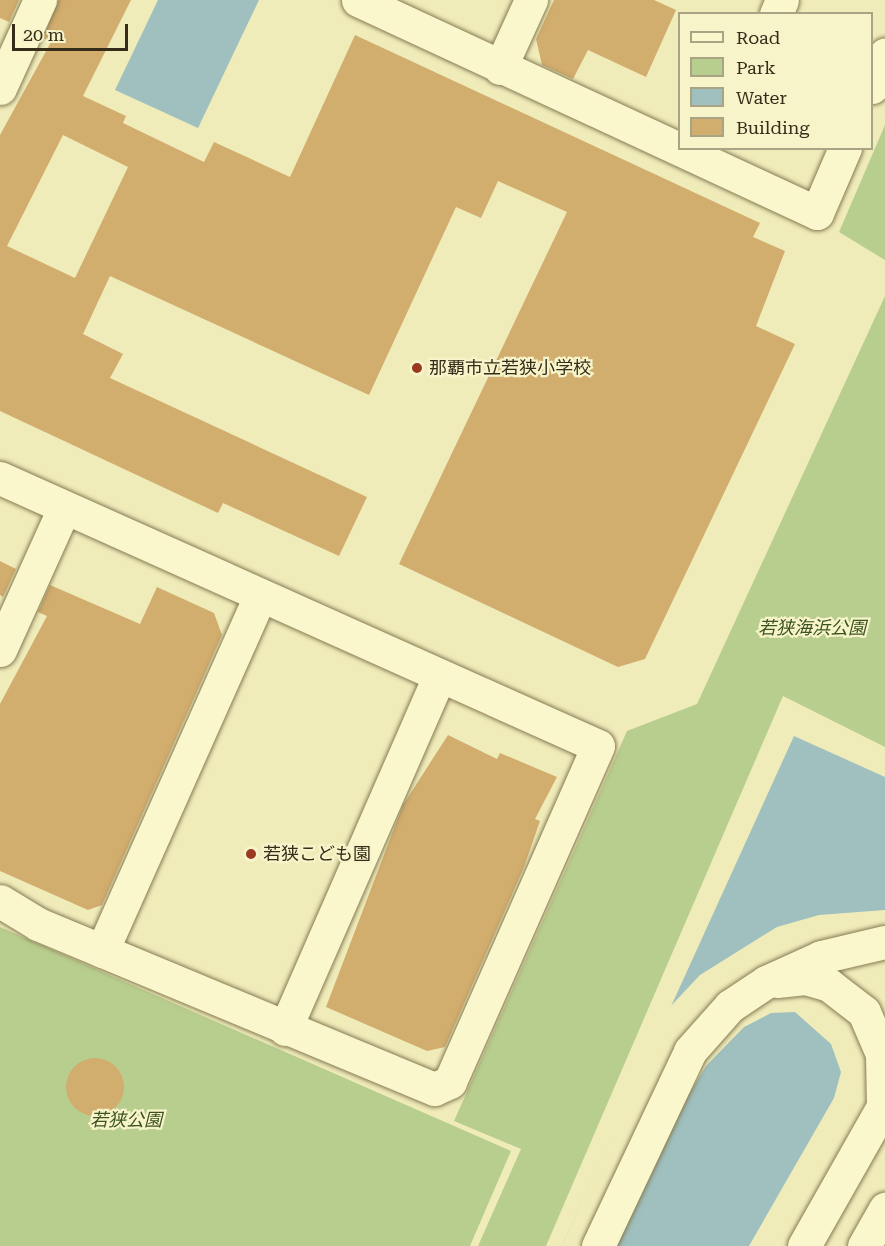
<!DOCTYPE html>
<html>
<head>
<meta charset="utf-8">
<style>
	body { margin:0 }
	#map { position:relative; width:885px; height:1246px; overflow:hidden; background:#f0ecba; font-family:"Roboto Serif","Noto Sans JP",serif }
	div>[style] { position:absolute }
	.green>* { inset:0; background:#b8ce8e }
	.water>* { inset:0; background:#9fc0be }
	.pier>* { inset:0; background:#f0ecba }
	.building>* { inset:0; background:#d1ad6e }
	.round { border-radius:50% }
	.roads { filter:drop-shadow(0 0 2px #877b54) drop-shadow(0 0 2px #877b54) }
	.minor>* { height:33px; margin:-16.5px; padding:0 16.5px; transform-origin:16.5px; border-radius:16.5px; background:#fbf7cd }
	.dots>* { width:16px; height:16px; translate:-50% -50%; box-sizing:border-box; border:3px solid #f7f4ca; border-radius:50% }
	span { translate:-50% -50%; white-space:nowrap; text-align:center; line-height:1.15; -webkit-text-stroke:4.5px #f7f4ca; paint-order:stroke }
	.poi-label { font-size:18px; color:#352d1a }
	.left { translate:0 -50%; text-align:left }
	.park-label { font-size:18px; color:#3b531f; font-style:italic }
	.legend { position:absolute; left:678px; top:12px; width:195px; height:138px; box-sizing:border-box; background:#f7f4ca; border:2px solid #a9a484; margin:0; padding:8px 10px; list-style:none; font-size:18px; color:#352d1a }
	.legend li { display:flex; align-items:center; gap:12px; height:30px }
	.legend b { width:30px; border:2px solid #a9a484 }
	.scale { position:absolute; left:12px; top:24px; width:116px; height:27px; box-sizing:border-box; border:3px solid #352d1a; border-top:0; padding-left:8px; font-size:18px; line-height:21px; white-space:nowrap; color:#352d1a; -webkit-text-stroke:4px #f7f4ca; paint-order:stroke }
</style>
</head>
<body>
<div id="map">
	<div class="green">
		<i style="clip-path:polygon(885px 125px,885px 260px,839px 232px)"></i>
		<i style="clip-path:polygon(885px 296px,885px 747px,783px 696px,546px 1246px,478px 1246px,521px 1149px,454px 1121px,627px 731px,697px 704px)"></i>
		<i style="clip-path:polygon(0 927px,511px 1151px,470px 1246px,0 1246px)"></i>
	</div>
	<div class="water">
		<i style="clip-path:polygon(158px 0,259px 0,198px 128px,115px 90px)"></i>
		<i style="clip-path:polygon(794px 736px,885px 777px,885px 1246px,562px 1246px)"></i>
	</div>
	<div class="pier">
		<i style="clip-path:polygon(885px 910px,885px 1246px,749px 1246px,834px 1098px,841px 1072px,831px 1044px,795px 1012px,771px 1013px,744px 1027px,706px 1066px,672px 1122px,617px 1246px,562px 1246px,669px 1008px,700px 975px,777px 927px,819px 915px)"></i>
	</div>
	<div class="building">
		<i style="clip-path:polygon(0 0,19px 0,9px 22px,0 18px)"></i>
		<i style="clip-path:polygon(evenodd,58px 0,131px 0,83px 96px,126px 116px,123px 123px,204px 162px,214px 142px,290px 177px,355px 35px,760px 223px,753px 237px,785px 251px,756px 326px,795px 344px,645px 659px,618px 667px,399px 564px,567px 212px,498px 181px,481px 218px,456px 207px,369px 395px,110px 276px,83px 334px,123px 354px,110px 378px,367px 497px,339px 556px,223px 503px,218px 513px,0 411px,0 135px,51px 42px,43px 38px,58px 0,63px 135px,128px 167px,75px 278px,7px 246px,63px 135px)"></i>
		<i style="clip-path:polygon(554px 0,654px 0,676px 10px,646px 77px,588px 50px,573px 79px,542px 65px,536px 39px)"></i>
		<i style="clip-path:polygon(0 561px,16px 569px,3px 597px,0 595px)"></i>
		<i style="clip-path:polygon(50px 585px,140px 624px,157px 587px,214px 613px,222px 635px,102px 905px,88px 910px,0 871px,0 704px,47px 616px,38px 612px)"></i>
		<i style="clip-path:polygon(448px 735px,497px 759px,500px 753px,557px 777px,535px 819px,540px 821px,524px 867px,445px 1047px,427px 1051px,326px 1007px,403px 805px)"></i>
		<i class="round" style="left:66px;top:1058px;width:58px;height:58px"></i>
	</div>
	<div class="roads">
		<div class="minor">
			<i style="left:358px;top:0;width:506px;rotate:24.89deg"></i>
			<i style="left:817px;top:213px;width:71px;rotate:-66.7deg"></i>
			<i style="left:776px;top:14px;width:15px;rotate:-67deg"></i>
			<i style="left:500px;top:68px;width:75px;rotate:-65.5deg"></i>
			<i style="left:872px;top:87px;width:35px;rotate:-68deg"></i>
			<i style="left:0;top:88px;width:97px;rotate:-65.6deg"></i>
			<i style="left:0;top:478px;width:655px;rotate:24.14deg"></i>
			<i style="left:598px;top:746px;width:367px;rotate:113.8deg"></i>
			<i style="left:450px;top:1082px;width:17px;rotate:156deg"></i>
			<i style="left:434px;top:1089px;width:429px;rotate:-157.4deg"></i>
			<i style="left:38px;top:924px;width:44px;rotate:-148.8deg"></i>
			<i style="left:0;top:650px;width:156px;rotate:-65.7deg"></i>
			<i style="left:102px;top:951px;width:389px;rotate:-66deg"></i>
			<i style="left:777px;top:981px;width:28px;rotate:-6deg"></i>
			<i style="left:805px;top:978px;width:25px;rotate:16deg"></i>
			<i style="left:829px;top:985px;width:44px;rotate:37.6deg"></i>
			<i style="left:864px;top:1012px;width:46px;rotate:66.8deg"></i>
			<i style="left:882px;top:1054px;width:53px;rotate:88.9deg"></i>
			<i style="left:285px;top:1029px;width:385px;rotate:-66.4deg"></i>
			<i style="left:598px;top:1246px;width:216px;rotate:-64.7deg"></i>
			<i style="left:690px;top:1051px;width:60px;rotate:-48.4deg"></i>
			<i style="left:730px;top:1006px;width:43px;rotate:-33.7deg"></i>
			<i style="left:766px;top:982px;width:60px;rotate:-24.4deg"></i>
			<i style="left:821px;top:957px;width:66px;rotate:-13.2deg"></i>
			<i style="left:804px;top:1246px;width:164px;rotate:-60.5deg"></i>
			<i style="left:864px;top:1246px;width:43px;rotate:-60.4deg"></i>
		</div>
	</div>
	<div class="dots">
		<i style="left:417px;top:368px;background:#993a21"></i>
		<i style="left:251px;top:854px;background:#993a21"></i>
	</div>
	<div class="poi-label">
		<span class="left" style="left:429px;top:368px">那覇市立若狭小学校</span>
		<span class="left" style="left:263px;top:854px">若狭こども園</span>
	</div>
	<div class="park-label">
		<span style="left:812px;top:628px">若狭海浜公園</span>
		<span style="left:126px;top:1120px">若狭公園</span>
	</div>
	<ul class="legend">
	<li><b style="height:8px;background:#fbf7cd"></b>Road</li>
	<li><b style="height:16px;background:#b8ce8e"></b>Park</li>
	<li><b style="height:16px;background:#9fc0be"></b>Water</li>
	<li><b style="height:16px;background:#d1ad6e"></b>Building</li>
	</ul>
	<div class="scale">20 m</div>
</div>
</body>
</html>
